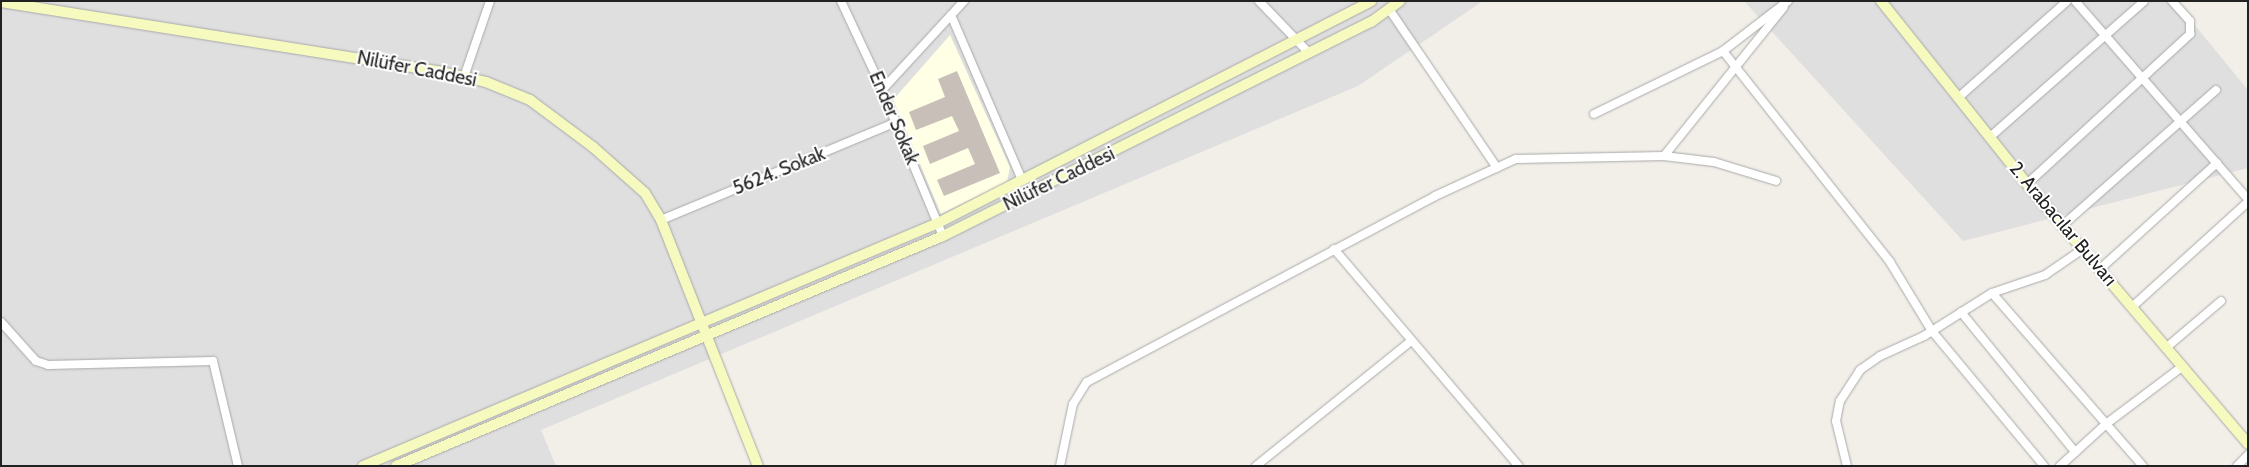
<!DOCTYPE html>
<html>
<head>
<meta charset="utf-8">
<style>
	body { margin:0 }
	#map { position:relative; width:2249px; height:467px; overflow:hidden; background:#f2efe9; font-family:Cabin,sans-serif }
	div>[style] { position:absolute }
	.residential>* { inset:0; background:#e0dfdf }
	.education>* { inset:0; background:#ffffe5 }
	.building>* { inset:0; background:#c7bfb8 }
	.roads { filter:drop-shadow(0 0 1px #a9a9a9) drop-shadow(0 0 1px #a9a9a9) }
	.street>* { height:8px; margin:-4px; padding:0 4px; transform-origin:4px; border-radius:4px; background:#fff }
	.secondary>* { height:10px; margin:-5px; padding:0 5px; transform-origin:5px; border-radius:5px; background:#f7fabf }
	span { translate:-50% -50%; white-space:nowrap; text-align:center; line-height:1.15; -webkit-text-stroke:4px #fff; paint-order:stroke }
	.street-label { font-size:19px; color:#222 }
	.frame { position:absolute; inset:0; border:2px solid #222; pointer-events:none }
</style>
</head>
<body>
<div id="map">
	<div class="residential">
		<i style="clip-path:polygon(1px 1px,1483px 1px,1358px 86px,541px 430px,556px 466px,1px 466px)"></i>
		<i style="clip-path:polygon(1744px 1px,2175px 1px,2248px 90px,2248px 168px,1963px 241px)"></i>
	</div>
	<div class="education">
		<i style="clip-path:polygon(950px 35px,1010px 167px,1007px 182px,941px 214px,893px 100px)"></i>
	</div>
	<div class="building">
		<i style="clip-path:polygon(957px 71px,1000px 173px,944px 196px,937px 180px,975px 164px,968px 148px,930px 164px,923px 146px,959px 131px,952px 116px,916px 130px,909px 112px,945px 97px,938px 79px)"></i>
	</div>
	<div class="roads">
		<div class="street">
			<i style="left:841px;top:1px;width:87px;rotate:64.9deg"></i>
			<i style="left:878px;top:80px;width:169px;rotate:67.4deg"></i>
			<i style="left:1259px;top:1px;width:72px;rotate:46.1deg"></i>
			<i style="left:2075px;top:1px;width:263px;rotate:48.9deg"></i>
			<i style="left:1389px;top:9px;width:192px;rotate:55.8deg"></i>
			<i style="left:951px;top:15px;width:180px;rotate:66.7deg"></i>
			<i style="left:1723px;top:51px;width:269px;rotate:51.6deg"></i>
			<i style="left:1890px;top:262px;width:81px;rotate:58.7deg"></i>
			<i style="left:1932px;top:331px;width:175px;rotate:50.3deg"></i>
			<i style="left:464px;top:77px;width:80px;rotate:-71.1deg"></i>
			<i style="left:883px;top:89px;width:120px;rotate:-47.4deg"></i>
			<i style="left:1959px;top:97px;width:144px;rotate:-41.6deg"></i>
			<i style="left:1594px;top:114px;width:144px;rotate:-26deg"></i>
			<i style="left:1723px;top:51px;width:82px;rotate:-37.6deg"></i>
			<i style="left:1990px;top:137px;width:205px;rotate:-41.4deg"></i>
			<i style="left:1664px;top:156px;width:191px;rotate:-51.2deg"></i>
			<i style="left:2027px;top:184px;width:222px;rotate:-42.6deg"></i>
			<i style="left:2190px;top:34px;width:13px;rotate:-90deg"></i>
			<i style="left:2190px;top:21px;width:27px;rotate:-132deg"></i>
			<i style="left:661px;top:220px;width:256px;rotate:-22.6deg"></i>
			<i style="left:2063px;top:225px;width:204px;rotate:-41.4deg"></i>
			<i style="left:1334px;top:249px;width:285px;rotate:49.6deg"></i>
			<i style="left:2100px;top:269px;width:158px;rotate:-42.2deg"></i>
			<i style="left:1992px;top:293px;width:230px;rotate:48.9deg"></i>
			<i style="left:2132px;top:307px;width:156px;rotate:-42.2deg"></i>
			<i style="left:1961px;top:312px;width:181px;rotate:50.8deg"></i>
			<i style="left:1px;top:322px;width:52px;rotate:48.1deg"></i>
			<i style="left:36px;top:361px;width:13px;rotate:18deg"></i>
			<i style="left:48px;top:365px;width:165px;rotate:-1.4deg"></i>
			<i style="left:213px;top:361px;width:108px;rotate:76.6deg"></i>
			<i style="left:2167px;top:347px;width:71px;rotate:-40.4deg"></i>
			<i style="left:1060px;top:466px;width:63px;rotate:-78.2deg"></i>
			<i style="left:1073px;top:404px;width:26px;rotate:-58deg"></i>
			<i style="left:1087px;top:382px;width:395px;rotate:-28.1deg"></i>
			<i style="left:1435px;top:196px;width:89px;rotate:-24.6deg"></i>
			<i style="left:1516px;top:159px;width:148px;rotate:-1.2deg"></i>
			<i style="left:1664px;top:156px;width:50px;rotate:6.8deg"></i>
			<i style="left:1714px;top:162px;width:65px;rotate:17deg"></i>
			<i style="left:1256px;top:466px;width:199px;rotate:-38.9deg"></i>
			<i style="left:1847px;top:466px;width:46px;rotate:-103.7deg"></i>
			<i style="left:1836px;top:421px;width:20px;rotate:-79deg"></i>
			<i style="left:1840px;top:401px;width:37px;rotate:-57deg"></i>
			<i style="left:1860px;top:370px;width:24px;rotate:-35deg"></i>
			<i style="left:1880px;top:356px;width:48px;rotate:-24.4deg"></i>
			<i style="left:1924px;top:336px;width:80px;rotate:-32.3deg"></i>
			<i style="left:1992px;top:293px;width:56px;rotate:-18.8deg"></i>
			<i style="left:2045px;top:275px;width:46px;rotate:-34.4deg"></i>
			<i style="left:2060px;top:466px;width:62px;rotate:-42.4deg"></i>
			<i style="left:2106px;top:424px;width:96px;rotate:-37deg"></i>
			<i style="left:2237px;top:466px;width:16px;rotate:-45deg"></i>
		</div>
		<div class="secondary">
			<i style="left:1881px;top:1px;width:234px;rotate:51.4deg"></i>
			<i style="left:2027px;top:184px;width:341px;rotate:49.6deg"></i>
			<i style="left:1px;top:2px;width:446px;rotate:9deg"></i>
			<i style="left:441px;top:72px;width:46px;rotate:12.5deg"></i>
			<i style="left:486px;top:82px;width:48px;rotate:22.2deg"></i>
			<i style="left:530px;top:100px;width:79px;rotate:36.7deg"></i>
			<i style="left:593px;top:147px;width:69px;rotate:41.5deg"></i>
			<i style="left:645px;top:193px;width:31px;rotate:59deg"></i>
			<i style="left:661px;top:220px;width:264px;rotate:68.5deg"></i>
			<i style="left:363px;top:466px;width:624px;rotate:-22.91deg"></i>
			<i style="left:938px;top:223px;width:487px;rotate:-27.1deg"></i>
			<i style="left:396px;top:466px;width:593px;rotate:-22.81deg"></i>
			<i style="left:943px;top:236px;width:479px;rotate:-26.6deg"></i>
			<i style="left:1371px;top:22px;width:36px;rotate:-36deg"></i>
		</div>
	</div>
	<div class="street-label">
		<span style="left:417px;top:69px;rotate:11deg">Nilüfer Caddesi</span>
		<span style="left:894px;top:118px;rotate:67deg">Ender Sokak</span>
		<span style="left:779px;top:171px;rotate:-22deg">5624. Sokak</span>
		<span style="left:1059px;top:179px;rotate:-26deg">Nilüfer Caddesi</span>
		<span style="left:2063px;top:224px;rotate:50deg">2. Arabacılar Bulvarı</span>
	</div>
	<div class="frame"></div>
</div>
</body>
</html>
